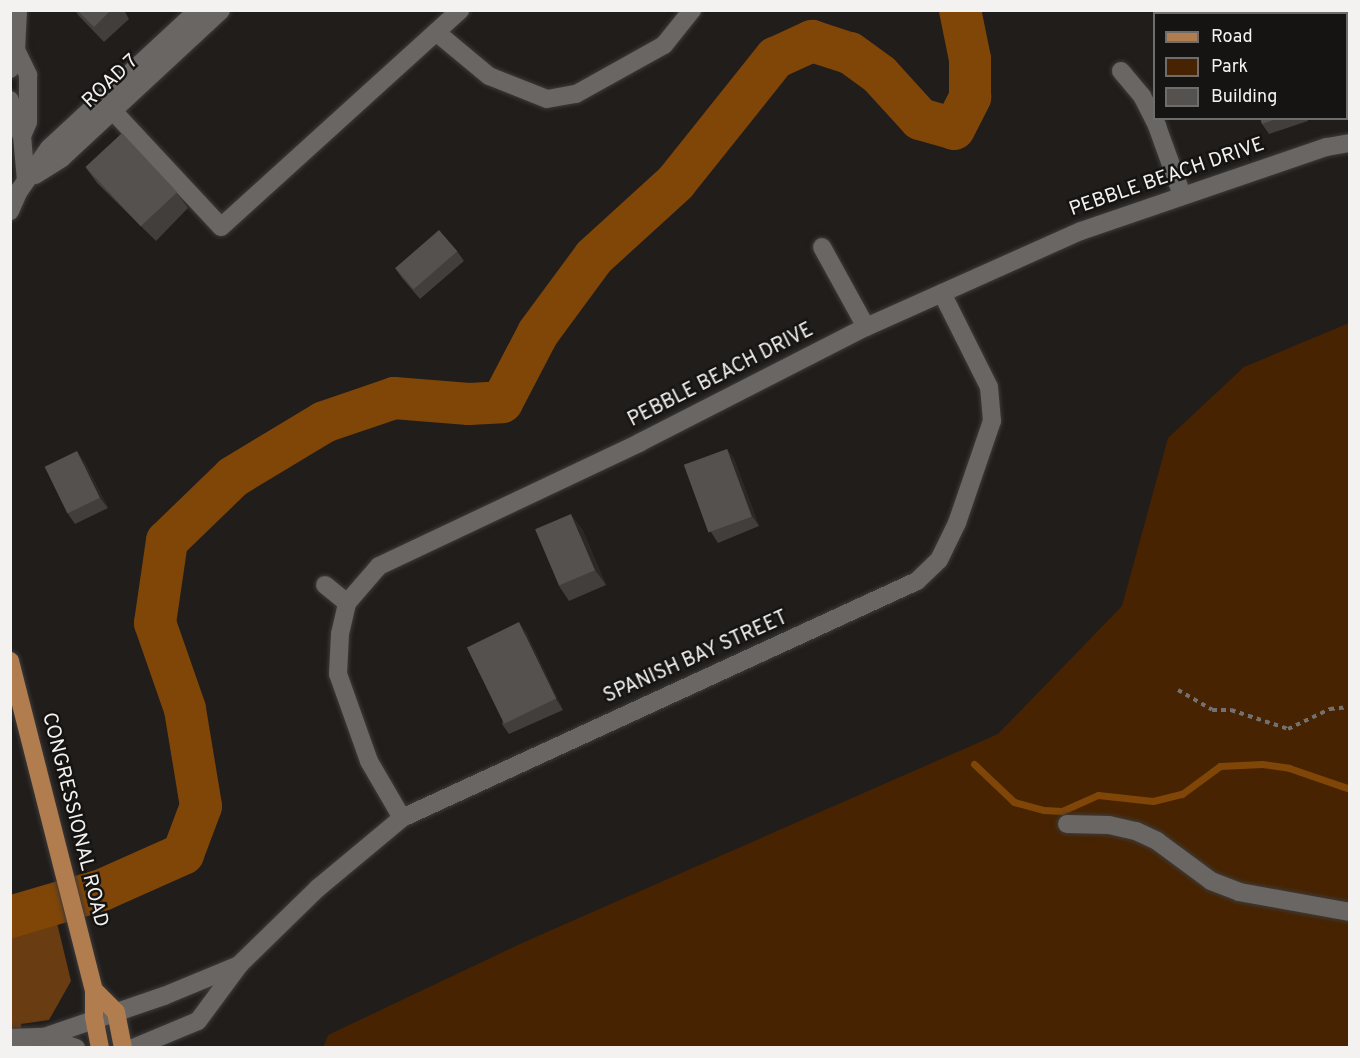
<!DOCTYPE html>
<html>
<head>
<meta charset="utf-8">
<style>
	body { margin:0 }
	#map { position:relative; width:1360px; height:1058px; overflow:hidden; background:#201d1b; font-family:Overpass,sans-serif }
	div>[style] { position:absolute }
	.green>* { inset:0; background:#472301 }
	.forest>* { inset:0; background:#693c11 }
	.stream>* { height:7px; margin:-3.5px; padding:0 3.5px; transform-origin:3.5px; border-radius:3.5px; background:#804607 }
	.river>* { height:42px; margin:-21px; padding:0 21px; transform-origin:21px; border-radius:21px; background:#804607 }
	.path>* { height:4px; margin-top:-2px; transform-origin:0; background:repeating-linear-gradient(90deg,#73716f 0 4.5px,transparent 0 9px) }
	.roads { filter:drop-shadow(0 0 2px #3d3b3a) drop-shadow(0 0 2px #3d3b3a) }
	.minor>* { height:18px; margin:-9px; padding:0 9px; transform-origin:9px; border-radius:9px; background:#696664 }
	.major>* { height:18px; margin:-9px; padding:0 9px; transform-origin:9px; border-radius:9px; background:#b27d4e }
	.wall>* { inset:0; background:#413e3c }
	.shaded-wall>* { inset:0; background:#2b2826 }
	.building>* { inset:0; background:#54514f; transform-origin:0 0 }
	span { translate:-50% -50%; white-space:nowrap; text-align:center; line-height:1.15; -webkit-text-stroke:5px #161412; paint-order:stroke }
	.street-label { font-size:20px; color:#f4f2f1 }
	.frame { position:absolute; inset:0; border:12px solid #f4f2f1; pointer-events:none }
	.legend { position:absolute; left:1153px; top:12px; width:195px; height:108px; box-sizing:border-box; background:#161412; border:2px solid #6f6d6b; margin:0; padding:8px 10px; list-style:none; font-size:18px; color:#f4f2f1 }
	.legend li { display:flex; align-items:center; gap:12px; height:30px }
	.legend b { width:30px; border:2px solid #6f6d6b }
</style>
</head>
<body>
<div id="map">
	<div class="green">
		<i style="clip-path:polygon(1349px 323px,1349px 1047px,323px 1048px,328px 1035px,522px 943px,998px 734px,1122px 606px,1168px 438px,1244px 367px)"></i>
	</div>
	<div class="forest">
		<i style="clip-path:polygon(50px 894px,71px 981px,49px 1020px,21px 1024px,23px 1047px,11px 1048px,11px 900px)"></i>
	</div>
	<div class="stream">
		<i style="left:974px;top:764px;width:55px;rotate:43.5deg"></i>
		<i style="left:1014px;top:802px;width:31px;rotate:15deg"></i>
		<i style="left:1044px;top:810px;width:18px;rotate:3deg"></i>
		<i style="left:1062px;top:811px;width:39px;rotate:-24deg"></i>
		<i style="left:1098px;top:795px;width:55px;rotate:6.2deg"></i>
		<i style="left:1153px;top:801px;width:30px;rotate:-14deg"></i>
		<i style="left:1182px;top:794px;width:47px;rotate:-36.4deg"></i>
		<i style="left:1220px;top:766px;width:42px;rotate:-2.7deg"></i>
		<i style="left:1262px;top:764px;width:27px;rotate:8deg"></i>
		<i style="left:1289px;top:768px;width:65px;rotate:19deg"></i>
	</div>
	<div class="river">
		<i style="left:1288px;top:10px;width:6px;rotate:45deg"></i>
		<i style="left:1346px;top:51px;width:4px;rotate:27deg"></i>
		<i style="left:10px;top:917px;width:96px;rotate:-16.4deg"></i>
		<i style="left:102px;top:890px;width:89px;rotate:-24deg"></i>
		<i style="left:183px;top:854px;width:51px;rotate:-69.4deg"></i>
		<i style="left:201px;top:806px;width:98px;rotate:-99.4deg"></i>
		<i style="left:185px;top:709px;width:91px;rotate:-109.2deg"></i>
		<i style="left:155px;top:623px;width:83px;rotate:-81.7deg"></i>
		<i style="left:167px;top:541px;width:92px;rotate:-44.1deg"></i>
		<i style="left:233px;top:477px;width:106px;rotate:-31.1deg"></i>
		<i style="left:324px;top:422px;width:74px;rotate:-18.9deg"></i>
		<i style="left:394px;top:398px;width:75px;rotate:4.6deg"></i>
		<i style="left:469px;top:404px;width:33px;rotate:-3deg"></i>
		<i style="left:502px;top:402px;width:78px;rotate:-62.4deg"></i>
		<i style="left:538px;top:333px;width:94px;rotate:-53.6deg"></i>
		<i style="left:594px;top:257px;width:111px;rotate:-42.4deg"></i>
		<i style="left:676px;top:182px;width:159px;rotate:-51.4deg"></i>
		<i style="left:775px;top:58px;width:41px;rotate:-24.7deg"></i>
		<i style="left:812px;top:41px;width:40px;rotate:18deg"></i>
		<i style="left:850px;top:53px;width:37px;rotate:36deg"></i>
		<i style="left:880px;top:75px;width:59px;rotate:47.7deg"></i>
		<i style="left:920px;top:119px;width:35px;rotate:16deg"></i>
		<i style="left:954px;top:129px;width:36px;rotate:-63deg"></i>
		<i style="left:970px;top:97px;width:38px;rotate:-90deg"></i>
		<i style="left:970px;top:59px;width:50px;rotate:-101.5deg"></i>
	</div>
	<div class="path">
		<i style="left:1178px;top:690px;width:39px;rotate:30deg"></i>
		<i style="left:1212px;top:710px;width:19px"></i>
		<i style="left:1231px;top:710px;width:60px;rotate:18.4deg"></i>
		<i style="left:1288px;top:729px;width:47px;rotate:-25.5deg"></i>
		<i style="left:1330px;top:709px;width:20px;rotate:-6deg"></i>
	</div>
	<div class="roads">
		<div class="minor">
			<i style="left:436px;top:32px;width:69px;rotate:39.7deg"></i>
			<i style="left:489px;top:76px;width:62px;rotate:21.6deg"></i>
			<i style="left:547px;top:99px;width:29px;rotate:-10deg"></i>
			<i style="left:576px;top:94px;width:101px;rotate:-29.1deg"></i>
			<i style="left:664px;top:45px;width:45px;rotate:-51.3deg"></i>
			<i style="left:16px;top:50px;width:28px;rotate:64deg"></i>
			<i style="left:28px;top:75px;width:47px;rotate:90deg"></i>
			<i style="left:28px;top:122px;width:15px;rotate:113deg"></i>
			<i style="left:10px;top:69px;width:20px;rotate:-72deg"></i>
			<i style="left:16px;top:50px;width:40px;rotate:-87.1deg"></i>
			<i style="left:1121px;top:71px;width:33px;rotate:50deg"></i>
			<i style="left:1142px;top:96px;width:34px;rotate:63deg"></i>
			<i style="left:1157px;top:126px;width:73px;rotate:70.1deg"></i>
			<i style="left:10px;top:100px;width:22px;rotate:80deg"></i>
			<i style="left:14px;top:122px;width:16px;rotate:60deg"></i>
			<i style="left:22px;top:136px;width:45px;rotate:84.9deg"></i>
			<i style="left:113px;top:111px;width:158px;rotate:47deg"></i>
			<i style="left:221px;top:227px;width:323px;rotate:-42.2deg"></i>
			<i style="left:35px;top:175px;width:32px;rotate:-32deg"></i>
			<i style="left:62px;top:158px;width:217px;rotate:-42.9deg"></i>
			<i style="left:10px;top:211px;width:22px;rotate:-66deg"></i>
			<i style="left:19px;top:191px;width:52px;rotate:-55.1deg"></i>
			<i style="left:49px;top:148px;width:203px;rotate:-42.8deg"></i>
			<i style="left:822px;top:247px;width:91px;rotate:61.2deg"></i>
			<i style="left:325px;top:585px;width:28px;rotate:39deg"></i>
			<i style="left:402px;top:818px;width:66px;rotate:-120.1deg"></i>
			<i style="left:369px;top:761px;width:92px;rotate:-109.6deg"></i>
			<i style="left:338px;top:674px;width:40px;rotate:-87.1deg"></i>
			<i style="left:340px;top:634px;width:32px;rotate:-77deg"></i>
			<i style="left:347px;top:603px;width:49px;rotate:-49.1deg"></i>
			<i style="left:379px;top:566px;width:288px;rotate:-25.3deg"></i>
			<i style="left:639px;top:443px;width:255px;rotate:-27.1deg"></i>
			<i style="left:866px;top:327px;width:235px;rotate:-24.1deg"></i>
			<i style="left:1081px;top:231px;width:260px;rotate:-18.9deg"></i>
			<i style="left:1327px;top:147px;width:23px;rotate:-10deg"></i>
			<i style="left:1067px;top:824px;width:42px;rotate:1.4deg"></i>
			<i style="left:1109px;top:825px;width:28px;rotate:13deg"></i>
			<i style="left:1136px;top:831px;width:23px;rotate:25deg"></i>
			<i style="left:1157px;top:841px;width:67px;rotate:36.5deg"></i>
			<i style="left:1211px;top:881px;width:30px;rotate:21deg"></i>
			<i style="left:1239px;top:892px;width:113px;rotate:10.2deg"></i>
			<i style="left:44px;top:1037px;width:127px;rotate:-18.9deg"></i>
			<i style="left:164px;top:996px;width:81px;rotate:-22.5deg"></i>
			<i style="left:10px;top:1038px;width:34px;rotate:-2deg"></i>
			<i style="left:44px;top:1037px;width:34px;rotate:19deg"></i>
			<i style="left:133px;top:1048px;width:70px;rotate:-22.6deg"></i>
			<i style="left:198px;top:1021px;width:71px;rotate:-53.6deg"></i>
			<i style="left:240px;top:964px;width:109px;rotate:-44.3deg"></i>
			<i style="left:318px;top:888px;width:109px;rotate:-39.8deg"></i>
			<i style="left:402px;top:818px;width:567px;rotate:-24.71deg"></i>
			<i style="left:917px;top:581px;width:30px;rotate:-44deg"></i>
			<i style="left:939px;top:560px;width:41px;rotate:-64.1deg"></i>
			<i style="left:957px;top:523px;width:108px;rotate:-71.1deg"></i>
			<i style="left:992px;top:421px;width:34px;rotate:-95deg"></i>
			<i style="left:989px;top:387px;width:105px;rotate:-116.6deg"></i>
		</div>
		<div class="major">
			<i style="left:10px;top:661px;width:340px;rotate:75.7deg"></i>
			<i style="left:94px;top:990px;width:27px;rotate:90deg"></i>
			<i style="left:94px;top:1017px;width:32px;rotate:79deg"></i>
			<i style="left:94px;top:990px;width:31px;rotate:45deg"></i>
			<i style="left:116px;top:1012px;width:37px;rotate:79deg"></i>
		</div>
	</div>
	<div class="wall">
		<i style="clip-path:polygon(75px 10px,124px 10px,129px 19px,104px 42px,78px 15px)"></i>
		<i style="clip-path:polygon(1260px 118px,1307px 118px,1308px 121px,1269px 134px,1262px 124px)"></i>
		<i style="clip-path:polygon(86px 168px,177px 193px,188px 208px,156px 241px,97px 183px)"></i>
		<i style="clip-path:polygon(457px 251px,464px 261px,420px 299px,402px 278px,395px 268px)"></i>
		<i style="clip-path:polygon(727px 449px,734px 459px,759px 526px,718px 543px,711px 532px)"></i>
		<i style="clip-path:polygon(84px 461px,108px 508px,75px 524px,68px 514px)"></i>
		<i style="clip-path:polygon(582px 529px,606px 585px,569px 601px,559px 586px)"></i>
		<i style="clip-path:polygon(526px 632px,563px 710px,509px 734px,502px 724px)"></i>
	</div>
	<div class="shaded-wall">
		<i style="clip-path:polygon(727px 449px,734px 459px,759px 526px,752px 516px)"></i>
		<i style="clip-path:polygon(77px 451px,84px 461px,108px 508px,100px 498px)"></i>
		<i style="clip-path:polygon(571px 514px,582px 529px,606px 585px,595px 570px)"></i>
		<i style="clip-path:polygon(519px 622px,526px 632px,563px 710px,556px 699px)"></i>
	</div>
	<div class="building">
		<i style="clip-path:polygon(77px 10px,111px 10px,94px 27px)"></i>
		<i style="clip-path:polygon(1260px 118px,1279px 118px,1262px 124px)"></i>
		<i style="left:122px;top:133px;width:81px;height:50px;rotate:47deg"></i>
		<i style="left:439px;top:230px;width:28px;height:58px;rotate:49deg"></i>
		<i style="left:727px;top:449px;width:72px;height:46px;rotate:70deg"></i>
		<i style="left:77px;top:451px;width:52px;height:36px;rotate:64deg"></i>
		<i style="left:571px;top:514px;width:61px;height:39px;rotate:67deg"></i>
		<i style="left:519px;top:622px;width:85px;height:58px;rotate:64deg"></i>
	</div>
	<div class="street-label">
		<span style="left:111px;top:82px;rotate:-43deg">ROAD 7</span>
		<span style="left:1167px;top:178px;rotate:-19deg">PEBBLE BEACH DRIVE</span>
		<span style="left:721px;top:376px;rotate:-27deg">PEBBLE BEACH DRIVE</span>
		<span style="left:696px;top:658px;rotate:-24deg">SPANISH BAY STREET</span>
		<span style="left:74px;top:820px;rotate:76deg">CONGRESSIONAL ROAD</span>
	</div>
	<div class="frame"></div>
	<ul class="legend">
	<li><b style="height:8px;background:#b27d4e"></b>Road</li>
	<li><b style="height:16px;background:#472301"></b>Park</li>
	<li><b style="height:16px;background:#54514f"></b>Building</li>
	</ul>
</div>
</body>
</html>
